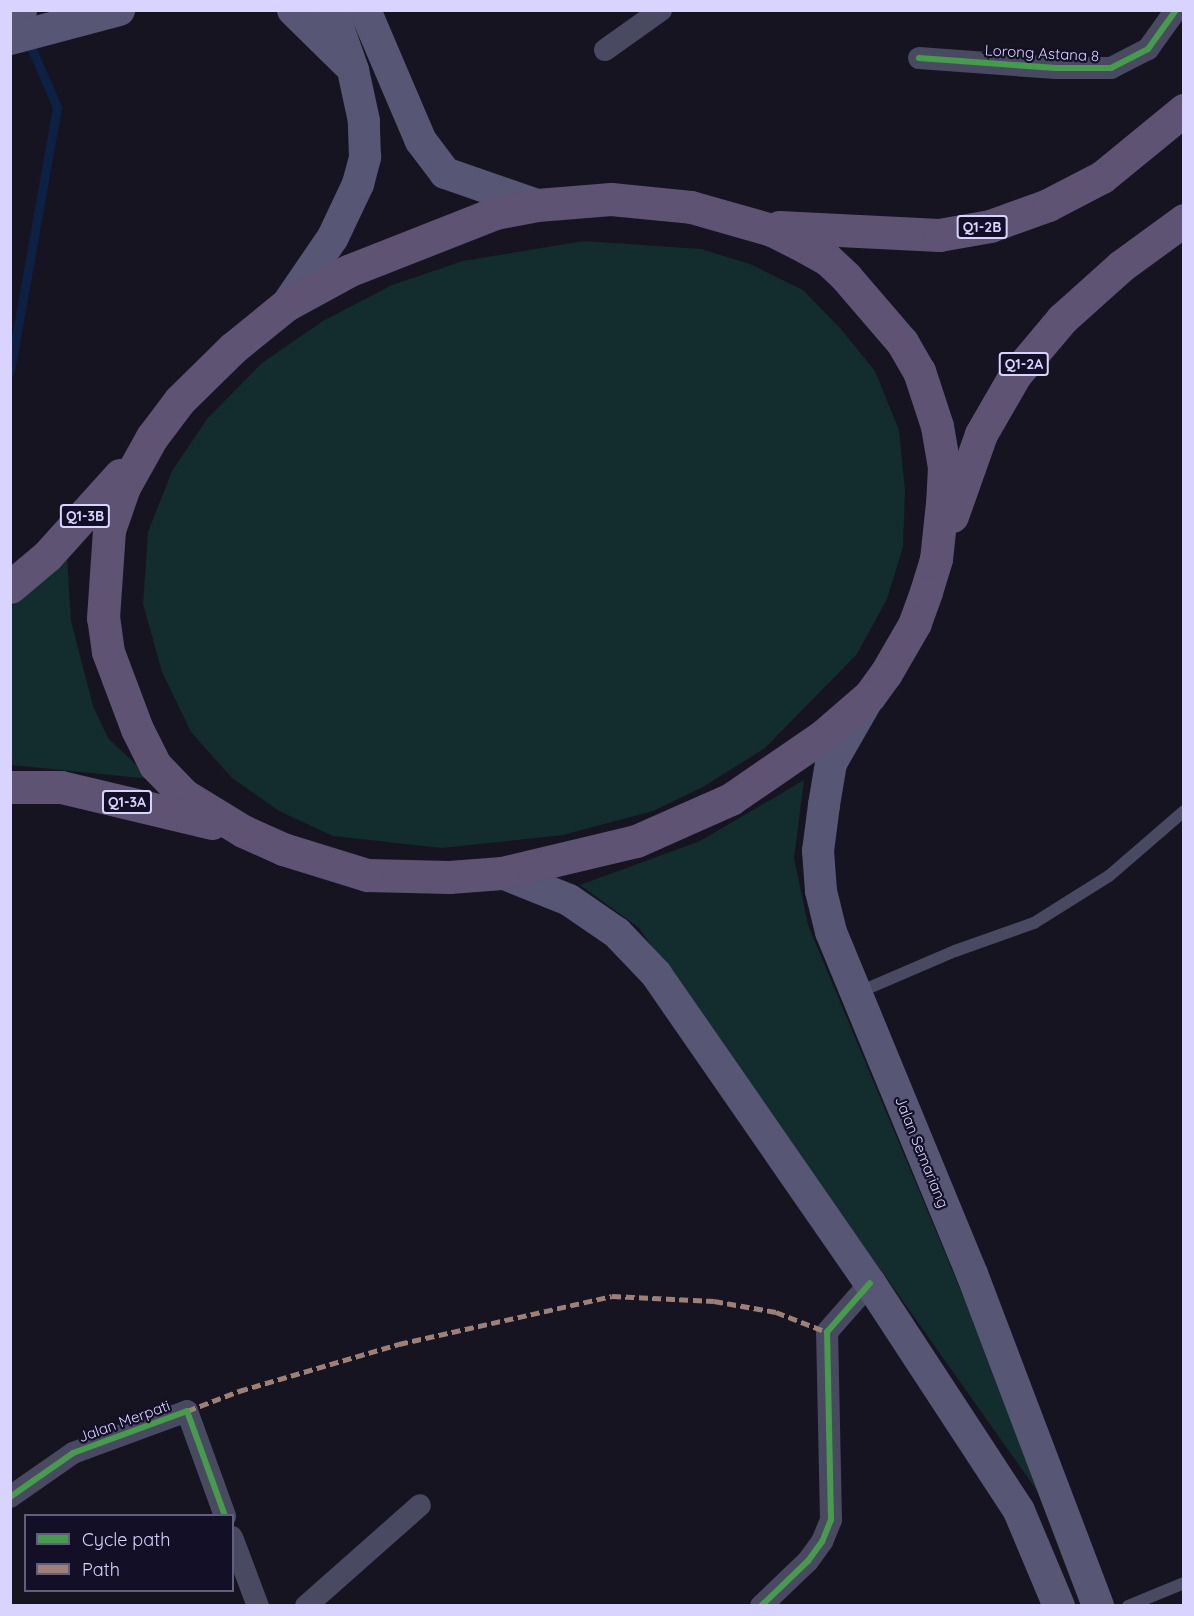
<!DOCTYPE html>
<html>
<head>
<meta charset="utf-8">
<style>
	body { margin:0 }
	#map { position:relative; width:1194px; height:1616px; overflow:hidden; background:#161421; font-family:Quicksand,sans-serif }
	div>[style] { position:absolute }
	.green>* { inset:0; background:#132c2d }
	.stream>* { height:9px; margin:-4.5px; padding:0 4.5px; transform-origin:4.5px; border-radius:4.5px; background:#0d2144 }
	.service>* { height:12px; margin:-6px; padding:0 6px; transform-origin:6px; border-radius:6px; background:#4a4962 }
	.minor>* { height:22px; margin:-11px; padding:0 11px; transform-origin:11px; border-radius:11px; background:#4a4962 }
	.secondary>* { height:32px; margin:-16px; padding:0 16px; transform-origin:16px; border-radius:16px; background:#575674 }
	.primary>* { height:33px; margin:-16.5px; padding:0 16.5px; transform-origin:16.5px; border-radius:16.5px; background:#5e5373 }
	.quiet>* { height:4.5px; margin-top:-2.25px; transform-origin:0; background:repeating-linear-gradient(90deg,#9e8076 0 9px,transparent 0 13.5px) }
	.cycleway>* { height:6px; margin:-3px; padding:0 3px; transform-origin:3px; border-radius:3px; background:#469c4c }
	span { translate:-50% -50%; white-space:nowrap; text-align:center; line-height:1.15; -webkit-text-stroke:4.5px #130f26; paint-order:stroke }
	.shield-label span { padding:2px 4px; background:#130f26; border:2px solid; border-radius:4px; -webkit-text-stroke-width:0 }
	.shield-label { font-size:14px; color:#d9d4ff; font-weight:700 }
	.street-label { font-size:15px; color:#d9d4ff }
	.frame { position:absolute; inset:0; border:12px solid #d9d4ff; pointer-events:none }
	.legend { position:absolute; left:24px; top:1514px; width:210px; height:78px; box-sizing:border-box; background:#130f26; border:2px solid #625e7d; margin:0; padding:8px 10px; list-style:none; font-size:18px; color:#d9d4ff }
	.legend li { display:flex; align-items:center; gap:12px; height:30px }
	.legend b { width:30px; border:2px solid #625e7d }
</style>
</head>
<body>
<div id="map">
	<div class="green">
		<i style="clip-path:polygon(584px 241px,701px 249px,750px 264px,803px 290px,840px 328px,875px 371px,899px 430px,905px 490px,903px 547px,887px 599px,857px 654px,765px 748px,703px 787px,653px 811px,563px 835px,442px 848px,333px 836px,279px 811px,232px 778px,191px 732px,162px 672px,143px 604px,148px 532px,172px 471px,207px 419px,262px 363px,323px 321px,392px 285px,463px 261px)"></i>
		<i style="clip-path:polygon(67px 557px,71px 621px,93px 706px,108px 738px,151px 779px,11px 765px,11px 607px)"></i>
		<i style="clip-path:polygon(804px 780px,794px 858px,808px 925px,1055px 1516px,638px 927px,580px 885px,700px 841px)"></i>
	</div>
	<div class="stream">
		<i style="left:10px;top:371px;width:268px;rotate:-79.9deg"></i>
		<i style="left:57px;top:107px;width:75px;rotate:-113.5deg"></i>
	</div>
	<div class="service">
		<i style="left:857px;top:993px;width:107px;rotate:-23.2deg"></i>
		<i style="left:955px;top:951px;width:84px;rotate:-19.5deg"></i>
		<i style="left:1034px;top:923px;width:89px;rotate:-32.1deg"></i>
		<i style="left:1109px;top:876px;width:99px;rotate:-40.9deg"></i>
		<i style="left:1128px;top:1606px;width:61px;rotate:-22.3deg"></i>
	</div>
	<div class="minor">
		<i style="left:605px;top:50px;width:69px;rotate:-35.5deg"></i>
		<i style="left:919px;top:58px;width:137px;rotate:4.2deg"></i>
		<i style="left:1056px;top:68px;width:55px"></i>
		<i style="left:1111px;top:68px;width:42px;rotate:-27.2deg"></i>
		<i style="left:1148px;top:49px;width:48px;rotate:-54.3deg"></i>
		<i style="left:10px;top:1497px;width:77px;rotate:-34.9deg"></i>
		<i style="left:73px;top:1453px;width:121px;rotate:-20.2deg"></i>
		<i style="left:187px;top:1411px;width:112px;rotate:70.1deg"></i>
		<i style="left:232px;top:1537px;width:74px;rotate:69.4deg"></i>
		<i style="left:306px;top:1606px;width:152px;rotate:-41.5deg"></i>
		<i style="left:761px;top:1606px;width:65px;rotate:-43.8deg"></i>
		<i style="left:808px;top:1561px;width:24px;rotate:-54deg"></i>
		<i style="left:822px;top:1542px;width:24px;rotate:-68deg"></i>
		<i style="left:831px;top:1520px;width:188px;rotate:-91.2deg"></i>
		<i style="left:827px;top:1332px;width:65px;rotate:-48.7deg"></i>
	</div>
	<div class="secondary">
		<i style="left:293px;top:10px;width:76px;rotate:44.5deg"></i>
		<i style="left:365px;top:10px;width:142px;rotate:66.9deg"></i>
		<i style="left:421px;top:141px;width:40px;rotate:53deg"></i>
		<i style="left:445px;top:173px;width:97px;rotate:19.2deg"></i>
		<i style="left:10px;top:14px;width:12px;rotate:-20deg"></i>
		<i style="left:10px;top:39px;width:113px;rotate:-14.9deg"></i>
		<i style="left:286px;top:306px;width:83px;rotate:-55.7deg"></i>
		<i style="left:333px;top:237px;width:59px;rotate:-64.7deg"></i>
		<i style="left:358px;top:184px;width:28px;rotate:-75deg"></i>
		<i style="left:365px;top:157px;width:36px;rotate:-92deg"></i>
		<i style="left:364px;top:121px;width:52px;rotate:-102.2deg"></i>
		<i style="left:353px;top:70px;width:64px;rotate:-109.3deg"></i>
		<i style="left:866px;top:702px;width:70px;rotate:119.8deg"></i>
		<i style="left:831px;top:763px;width:43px;rotate:99.5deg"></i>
		<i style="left:824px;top:805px;width:46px;rotate:97.4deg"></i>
		<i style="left:818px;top:851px;width:40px;rotate:85.7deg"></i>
		<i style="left:821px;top:891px;width:42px;rotate:76.3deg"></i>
		<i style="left:831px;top:932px;width:370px;rotate:67.6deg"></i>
		<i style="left:972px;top:1274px;width:355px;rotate:69.2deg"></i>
		<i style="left:502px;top:873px;width:72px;rotate:21.9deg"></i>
		<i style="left:569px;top:900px;width:58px;rotate:34.5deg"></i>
		<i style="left:617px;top:933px;width:57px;rotate:46.4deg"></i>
		<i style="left:656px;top:974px;width:376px;rotate:55.3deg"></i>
		<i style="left:870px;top:1283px;width:272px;rotate:56.8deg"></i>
		<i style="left:1019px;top:1511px;width:103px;rotate:67.2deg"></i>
	</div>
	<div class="primary">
		<i style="left:611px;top:199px;width:80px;rotate:5.7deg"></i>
		<i style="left:691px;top:207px;width:84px;rotate:15.9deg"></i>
		<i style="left:772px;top:230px;width:29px;rotate:27deg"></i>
		<i style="left:798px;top:243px;width:33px;rotate:29deg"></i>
		<i style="left:827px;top:259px;width:26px;rotate:43deg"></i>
		<i style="left:846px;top:277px;width:86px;rotate:49.3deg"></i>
		<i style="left:902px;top:342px;width:34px;rotate:60deg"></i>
		<i style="left:919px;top:371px;width:58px;rotate:71.9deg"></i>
		<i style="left:937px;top:426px;width:42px;rotate:80.3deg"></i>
		<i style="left:944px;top:467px;width:36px;rotate:93deg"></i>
		<i style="left:942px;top:503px;width:56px;rotate:96.1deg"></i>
		<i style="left:936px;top:559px;width:34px;rotate:107deg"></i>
		<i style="left:926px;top:592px;width:33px;rotate:110deg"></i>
		<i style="left:915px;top:623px;width:58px;rotate:120.1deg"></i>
		<i style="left:886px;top:673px;width:29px;rotate:126deg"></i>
		<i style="left:869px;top:696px;width:60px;rotate:139.1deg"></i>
		<i style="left:824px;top:735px;width:113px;rotate:145.5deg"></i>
		<i style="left:731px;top:799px;width:104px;rotate:156.1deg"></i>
		<i style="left:636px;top:841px;width:138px;rotate:166.6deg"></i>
		<i style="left:502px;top:873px;width:53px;rotate:175.7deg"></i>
		<i style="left:449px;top:877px;width:82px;rotate:-178.6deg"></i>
		<i style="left:367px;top:875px;width:88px;rotate:-162.8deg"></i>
		<i style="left:283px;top:849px;width:44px;rotate:-155.8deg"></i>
		<i style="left:243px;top:831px;width:69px;rotate:-148.6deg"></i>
		<i style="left:184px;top:795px;width:42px;rotate:-134deg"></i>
		<i style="left:155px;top:765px;width:40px;rotate:-116.6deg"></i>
		<i style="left:137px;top:729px;width:82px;rotate:-110.6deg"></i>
		<i style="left:108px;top:652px;width:34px;rotate:-98deg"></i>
		<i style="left:103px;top:618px;width:88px;rotate:-86.1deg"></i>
		<i style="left:109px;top:530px;width:46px;rotate:-70.8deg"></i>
		<i style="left:124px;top:487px;width:57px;rotate:-60.8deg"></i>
		<i style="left:152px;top:437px;width:46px;rotate:-52.9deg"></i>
		<i style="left:180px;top:400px;width:74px;rotate:-44.5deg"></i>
		<i style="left:233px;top:348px;width:68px;rotate:-39.1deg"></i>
		<i style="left:286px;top:305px;width:71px;rotate:-28.7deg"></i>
		<i style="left:348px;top:271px;width:158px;rotate:-21.5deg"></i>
		<i style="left:495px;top:213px;width:43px;rotate:-10.8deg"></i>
		<i style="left:537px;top:205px;width:74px;rotate:-4.6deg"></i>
		<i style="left:779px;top:227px;width:160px;rotate:2.9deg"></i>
		<i style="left:939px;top:235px;width:52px;rotate:-10deg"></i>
		<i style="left:990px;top:226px;width:62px;rotate:-19.9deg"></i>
		<i style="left:1048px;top:205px;width:61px;rotate:-27.4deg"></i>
		<i style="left:1102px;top:177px;width:106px;rotate:-39.3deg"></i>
		<i style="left:952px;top:516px;width:87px;rotate:-70.5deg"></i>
		<i style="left:981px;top:434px;width:68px;rotate:-60deg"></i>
		<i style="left:1015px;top:375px;width:73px;rotate:-50deg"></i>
		<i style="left:1062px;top:319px;width:79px;rotate:-41.9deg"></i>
		<i style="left:1121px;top:266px;width:78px;rotate:-36.1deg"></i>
		<i style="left:10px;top:587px;width:48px;rotate:-40deg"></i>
		<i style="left:47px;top:556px;width:109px;rotate:-48deg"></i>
		<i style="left:10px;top:787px;width:51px"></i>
		<i style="left:61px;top:787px;width:155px;rotate:13.4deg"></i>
	</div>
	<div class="quiet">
		<i style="left:187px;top:1411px;width:56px;rotate:-21deg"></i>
		<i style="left:239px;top:1391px;width:167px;rotate:-16.4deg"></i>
		<i style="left:399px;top:1344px;width:218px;rotate:-12.7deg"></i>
		<i style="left:612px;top:1296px;width:102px;rotate:2.8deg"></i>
		<i style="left:714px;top:1301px;width:63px;rotate:10.1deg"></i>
		<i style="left:776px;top:1312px;width:55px;rotate:21.4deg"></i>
	</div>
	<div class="cycleway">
		<i style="left:919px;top:58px;width:137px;rotate:4.2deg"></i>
		<i style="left:1056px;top:68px;width:55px"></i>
		<i style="left:1111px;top:68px;width:42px;rotate:-27.2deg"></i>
		<i style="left:1148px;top:49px;width:48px;rotate:-54.3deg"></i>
		<i style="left:10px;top:1497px;width:77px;rotate:-34.9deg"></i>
		<i style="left:73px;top:1453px;width:121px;rotate:-20.2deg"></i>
		<i style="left:187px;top:1411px;width:112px;rotate:70.1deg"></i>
		<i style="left:761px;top:1606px;width:65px;rotate:-43.8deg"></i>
		<i style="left:808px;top:1561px;width:24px;rotate:-54deg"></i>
		<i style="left:822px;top:1542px;width:24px;rotate:-68deg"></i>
		<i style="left:831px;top:1520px;width:188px;rotate:-91.2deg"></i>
		<i style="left:827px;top:1332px;width:65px;rotate:-48.7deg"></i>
	</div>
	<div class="shield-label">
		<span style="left:982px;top:227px">Q1-2B</span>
		<span style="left:1024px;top:364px">Q1-2A</span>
		<span style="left:85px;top:516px">Q1-3B</span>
		<span style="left:127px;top:802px">Q1-3A</span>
	</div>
	<div class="street-label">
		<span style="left:1042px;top:53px;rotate:3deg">Lorong Astana 8</span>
		<span style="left:922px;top:1152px;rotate:68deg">Jalan Semariang</span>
		<span style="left:124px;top:1421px;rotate:-20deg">Jalan Merpati</span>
	</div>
	<div class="frame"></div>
	<ul class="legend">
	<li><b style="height:8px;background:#469c4c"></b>Cycle path</li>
	<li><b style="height:8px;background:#9e8076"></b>Path</li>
	</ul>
</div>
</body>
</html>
